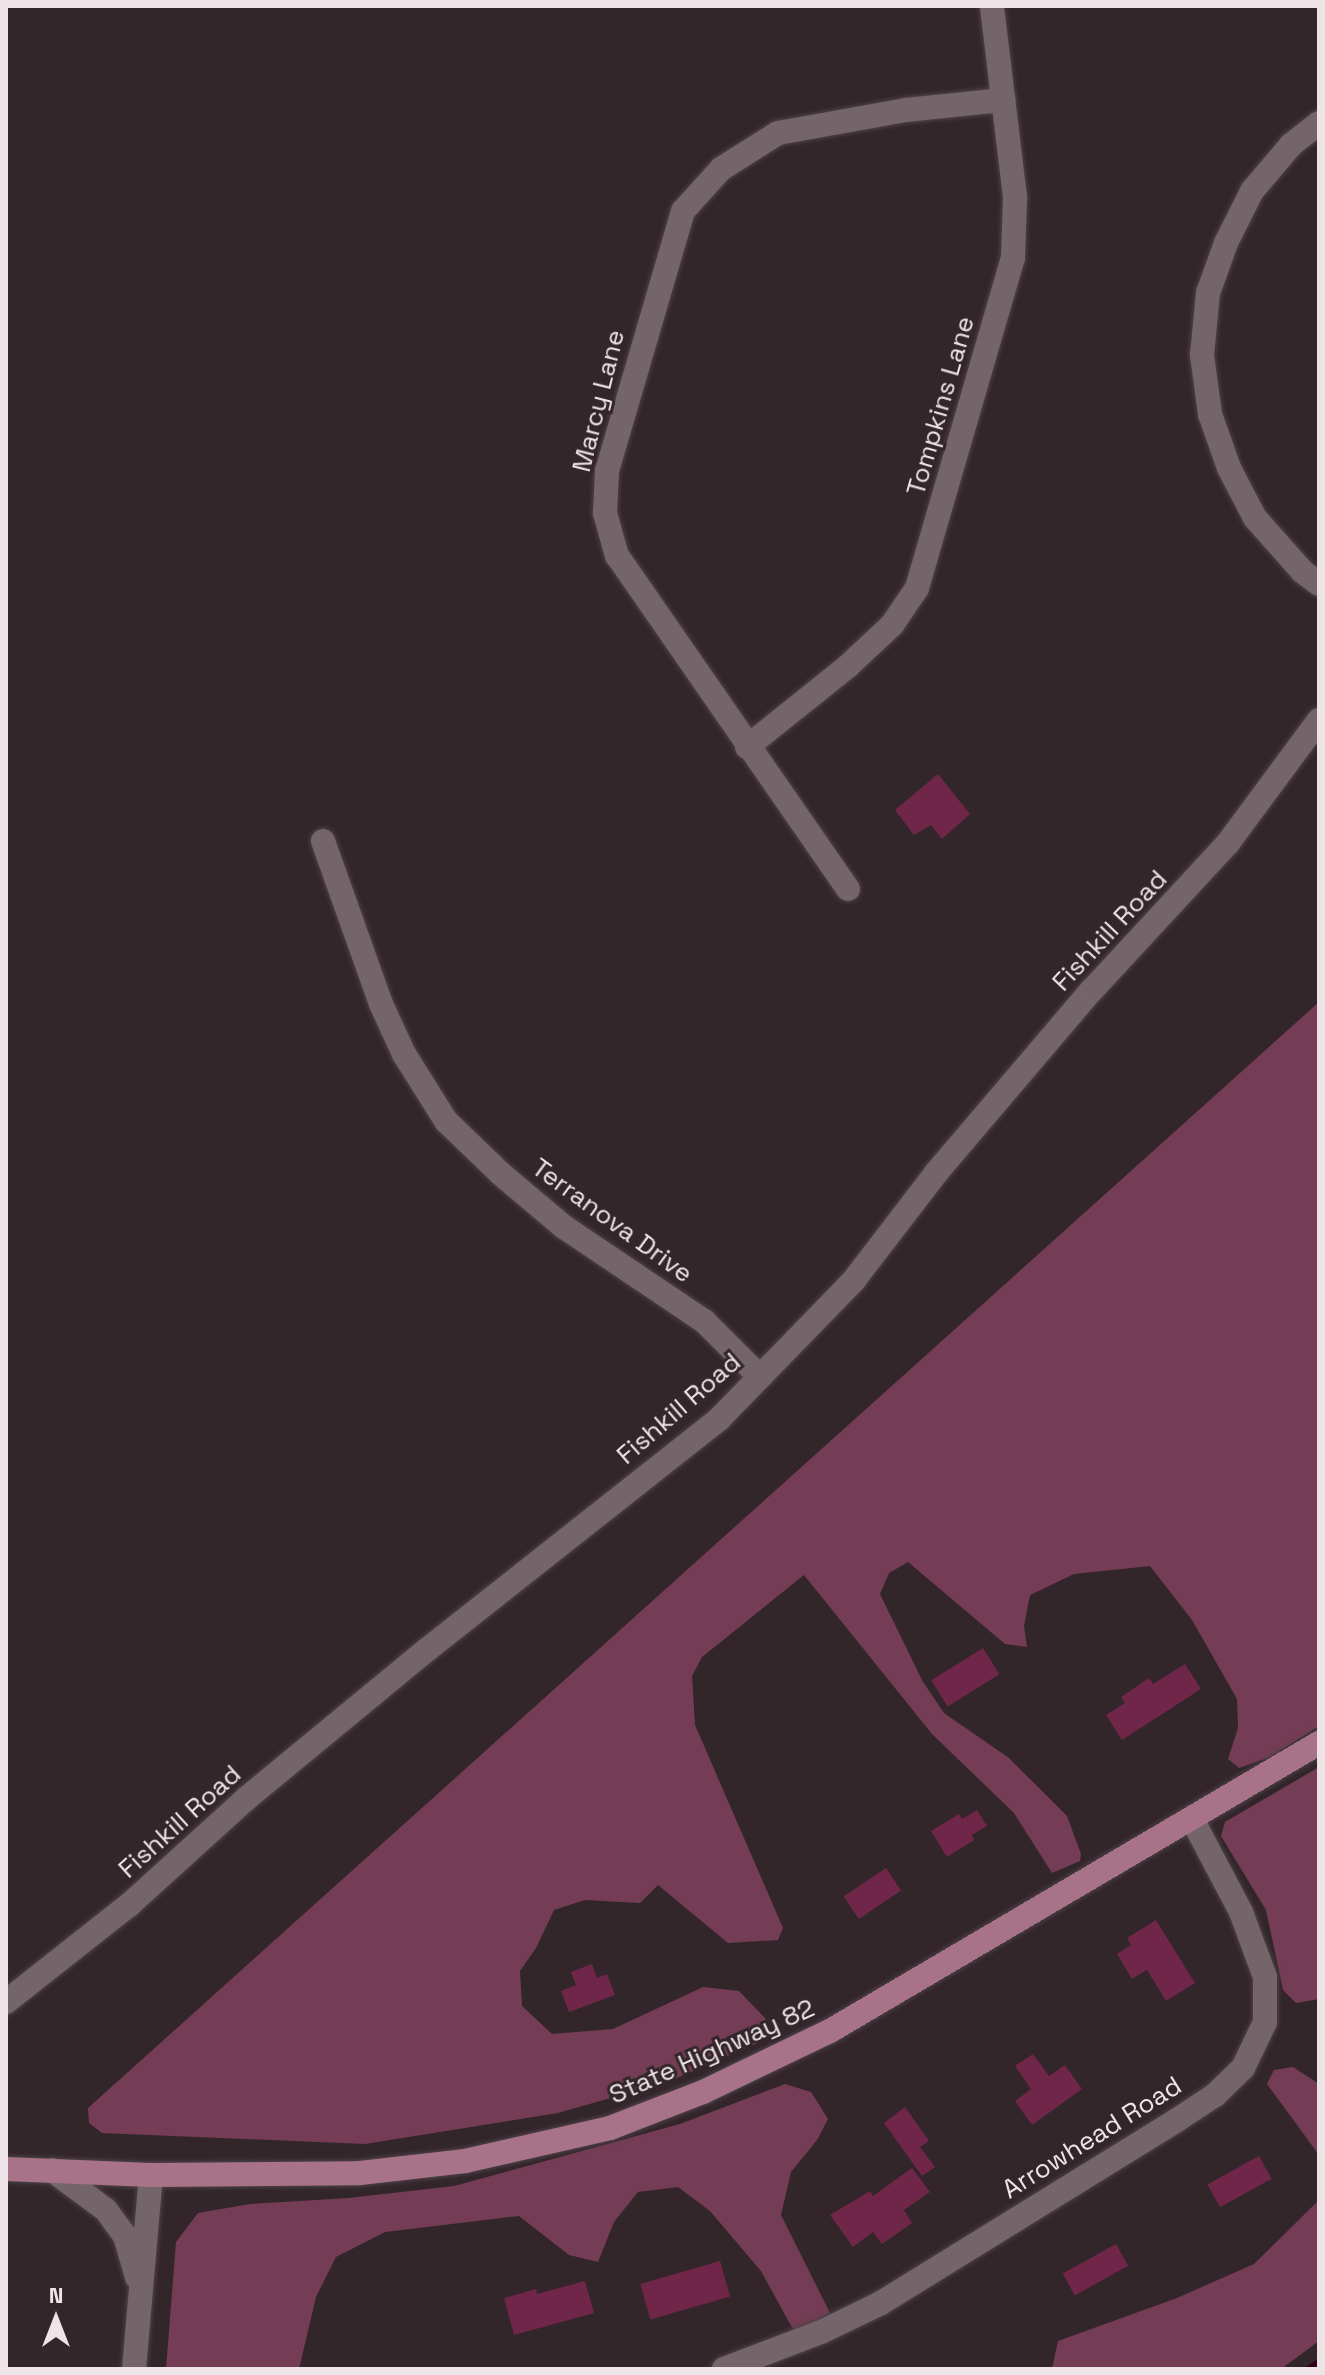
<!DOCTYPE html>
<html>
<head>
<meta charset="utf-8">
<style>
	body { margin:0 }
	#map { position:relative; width:1325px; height:2375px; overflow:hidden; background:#33262b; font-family:"Space Grotesk",sans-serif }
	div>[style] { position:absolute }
	.green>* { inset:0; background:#753d55 }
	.stream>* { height:6px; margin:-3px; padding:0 3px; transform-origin:3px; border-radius:3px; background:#32001a }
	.building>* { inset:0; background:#6f2649; transform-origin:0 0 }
	.roads { filter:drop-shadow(0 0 2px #4d4246) drop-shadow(0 0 2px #4d4246) }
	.minor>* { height:24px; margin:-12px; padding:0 12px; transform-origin:12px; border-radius:12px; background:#74656b }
	.major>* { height:24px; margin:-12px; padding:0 12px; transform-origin:12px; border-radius:12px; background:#a87389 }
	span { translate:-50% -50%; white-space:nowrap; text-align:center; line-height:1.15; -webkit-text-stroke:6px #33262b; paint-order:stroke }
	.street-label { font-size:26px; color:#eee4e8 }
	.frame { position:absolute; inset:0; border:8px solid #eee4e8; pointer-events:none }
	.north { position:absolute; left:16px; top:2279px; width:80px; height:80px; -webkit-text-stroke:6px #33262b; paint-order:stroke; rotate:0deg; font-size:22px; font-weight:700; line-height:32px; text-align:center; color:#eee4e8 }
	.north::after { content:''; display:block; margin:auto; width:28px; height:36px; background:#eee4e8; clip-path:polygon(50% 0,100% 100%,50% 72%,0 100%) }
</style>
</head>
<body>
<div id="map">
	<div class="green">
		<i style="clip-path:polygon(1319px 1002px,1319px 1726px,1270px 1757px,1239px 1768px,1228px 1759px,1238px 1728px,1237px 1699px,1192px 1620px,1150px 1566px,1074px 1574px,1030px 1595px,1024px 1626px,1027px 1647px,1005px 1644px,908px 1562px,889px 1573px,880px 1594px,923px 1682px,944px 1713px,1009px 1758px,1067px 1816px,1081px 1854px,1080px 1861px,1052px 1873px,1014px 1813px,932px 1734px,804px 1575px,702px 1657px,692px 1676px,695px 1725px,783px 1928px,778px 1940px,728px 1943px,658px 1885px,640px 1903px,585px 1900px,554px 1910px,536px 1948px,520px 1971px,522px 2006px,552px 2034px,613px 2029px,703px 1987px,739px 1991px,766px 2019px,768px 2033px,758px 2043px,670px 2081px,558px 2113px,365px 2144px,102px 2133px,89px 2123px,88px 2108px)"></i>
		<i style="clip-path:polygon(1319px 1767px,1319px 1999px,1296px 2003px,1283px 1990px,1266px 1910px,1221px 1836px,1225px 1822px)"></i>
		<i style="clip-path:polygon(1293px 2067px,1319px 2084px,1319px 2155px,1267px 2084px,1274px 2070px)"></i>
		<i style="clip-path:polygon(785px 2084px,811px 2092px,828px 2119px,817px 2140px,791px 2172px,781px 2215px,830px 2313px,795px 2333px,761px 2271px,710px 2211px,678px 2187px,638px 2192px,614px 2222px,598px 2262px,569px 2255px,519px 2216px,385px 2232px,336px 2257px,316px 2297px,299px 2369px,166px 2369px,176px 2242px,198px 2213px,250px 2204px,349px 2198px,454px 2186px,680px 2124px)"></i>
		<i style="clip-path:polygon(1319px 2200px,1319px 2341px,1281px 2369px,1052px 2369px,1058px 2341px,1177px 2298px,1254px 2264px)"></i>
	</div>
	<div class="stream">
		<i style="left:1308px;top:2369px;width:13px;rotate:-32deg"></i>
	</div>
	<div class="building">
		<i style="clip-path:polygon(938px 774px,970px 814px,942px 839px,931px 825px,914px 835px,895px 810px)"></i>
		<i style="left:983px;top:1648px;width:31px;height:61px;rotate:58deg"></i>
		<i style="clip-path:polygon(1185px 1664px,1201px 1689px,1122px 1740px,1106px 1715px,1125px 1703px,1121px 1697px,1149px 1678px,1153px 1684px)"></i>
		<i style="clip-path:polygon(977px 1810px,987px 1826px,972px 1835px,974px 1840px,947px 1857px,931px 1831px,959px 1814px,962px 1819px)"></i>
		<i style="left:886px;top:1868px;width:27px;height:51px;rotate:56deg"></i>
		<i style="clip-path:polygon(1156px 1920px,1195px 1983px,1166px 2001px,1147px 1970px,1132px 1979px,1117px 1954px,1131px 1945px,1127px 1938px)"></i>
		<i style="clip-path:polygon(592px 1964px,597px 1978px,607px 1974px,615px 1995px,569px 2012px,561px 1991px,576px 1985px,571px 1972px)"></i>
		<i style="clip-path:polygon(1033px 2054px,1049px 2076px,1065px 2065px,1082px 2089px,1032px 2125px,1015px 2101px,1031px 2089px,1015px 2066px)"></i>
		<i style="clip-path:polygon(905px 2107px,929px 2141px,920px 2147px,935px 2167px,922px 2176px,884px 2123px)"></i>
		<i style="left:1259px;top:2156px;width:26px;height:59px;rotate:61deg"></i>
		<i style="clip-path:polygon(912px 2168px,930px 2192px,904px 2210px,912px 2223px,882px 2244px,873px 2232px,853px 2247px,830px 2215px,870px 2191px,873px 2196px)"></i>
		<i style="left:1116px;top:2244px;width:25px;height:61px;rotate:61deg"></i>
		<i style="left:720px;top:2261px;width:37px;height:83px;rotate:74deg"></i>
		<i style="clip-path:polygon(585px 2281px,594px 2313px,514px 2335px,504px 2298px,536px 2289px,537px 2294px)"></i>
	</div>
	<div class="roads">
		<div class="minor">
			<i style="left:1319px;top:123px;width:36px;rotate:142deg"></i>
			<i style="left:1291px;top:145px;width:60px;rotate:130.3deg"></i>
			<i style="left:1252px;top:191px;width:58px;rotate:116.6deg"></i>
			<i style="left:1226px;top:243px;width:53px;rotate:109.8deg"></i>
			<i style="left:1208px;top:293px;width:62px;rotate:95.5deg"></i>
			<i style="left:1202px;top:355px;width:60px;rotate:82.3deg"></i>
			<i style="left:1210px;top:414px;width:57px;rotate:70.6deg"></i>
			<i style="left:1229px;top:468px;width:56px;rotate:62.5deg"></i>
			<i style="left:1255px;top:518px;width:72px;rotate:48.4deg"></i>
			<i style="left:1303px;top:572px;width:20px;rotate:37deg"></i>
			<i style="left:747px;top:747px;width:129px;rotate:-38.7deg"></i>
			<i style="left:848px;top:666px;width:60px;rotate:-43deg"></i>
			<i style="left:892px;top:625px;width:45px;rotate:-56deg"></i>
			<i style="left:917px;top:588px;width:344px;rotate:-73.8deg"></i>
			<i style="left:1013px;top:258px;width:61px;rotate:-88.1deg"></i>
			<i style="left:1015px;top:197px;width:192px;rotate:-96.9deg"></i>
			<i style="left:323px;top:841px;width:173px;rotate:70.4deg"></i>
			<i style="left:381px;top:1004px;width:55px;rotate:65.3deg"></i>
			<i style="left:404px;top:1054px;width:79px;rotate:57.9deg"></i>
			<i style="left:446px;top:1121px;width:76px;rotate:43.9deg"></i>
			<i style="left:501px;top:1174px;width:82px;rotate:40.1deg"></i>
			<i style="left:564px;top:1227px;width:169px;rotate:33.9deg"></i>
			<i style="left:704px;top:1321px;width:79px;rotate:45deg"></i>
			<i style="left:848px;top:889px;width:405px;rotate:-124.7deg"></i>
			<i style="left:617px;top:556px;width:45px;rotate:-105.6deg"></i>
			<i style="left:605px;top:513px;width:42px;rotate:-87.3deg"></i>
			<i style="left:607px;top:471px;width:271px;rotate:-73.7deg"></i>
			<i style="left:683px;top:211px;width:57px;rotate:-47.9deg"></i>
			<i style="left:721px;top:169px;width:67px;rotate:-32.3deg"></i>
			<i style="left:778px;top:133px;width:130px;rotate:-10.2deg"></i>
			<i style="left:906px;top:110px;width:98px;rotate:-5.9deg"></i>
			<i style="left:6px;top:2002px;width:157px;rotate:-38.3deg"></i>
			<i style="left:129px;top:1905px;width:159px;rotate:-42.2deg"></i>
			<i style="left:247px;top:1798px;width:234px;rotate:-39.5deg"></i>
			<i style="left:428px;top:1649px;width:371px;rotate:-38.3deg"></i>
			<i style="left:719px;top:1419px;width:194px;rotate:-45.8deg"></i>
			<i style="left:854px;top:1280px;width:135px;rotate:-52.5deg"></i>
			<i style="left:936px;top:1173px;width:240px;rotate:-49.6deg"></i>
			<i style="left:1092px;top:990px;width:200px;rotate:-47.2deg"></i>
			<i style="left:1228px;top:843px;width:153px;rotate:-53.5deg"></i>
			<i style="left:52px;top:2170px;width:67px;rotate:36.5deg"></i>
			<i style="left:106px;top:2210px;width:32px;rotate:54deg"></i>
			<i style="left:125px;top:2236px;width:43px;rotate:73.7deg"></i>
			<i style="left:134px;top:2369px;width:195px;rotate:-85deg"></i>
			<i style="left:724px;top:2369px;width:104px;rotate:-20.9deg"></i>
			<i style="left:821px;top:2332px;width:67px;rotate:-25.8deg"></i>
			<i style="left:881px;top:2303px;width:348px;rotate:-31.7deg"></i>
			<i style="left:1177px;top:2120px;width:45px;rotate:-33.3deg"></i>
			<i style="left:1215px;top:2095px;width:39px;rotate:-44deg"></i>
			<i style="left:1243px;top:2068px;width:51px;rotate:-64.4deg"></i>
			<i style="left:1265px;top:2022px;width:45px;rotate:-90deg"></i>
			<i style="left:1265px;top:1977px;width:69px;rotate:-110.3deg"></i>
			<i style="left:1241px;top:1912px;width:105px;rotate:-117.8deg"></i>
		</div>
		<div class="major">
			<i style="left:6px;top:2169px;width:145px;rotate:2.4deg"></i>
			<i style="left:151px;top:2175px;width:209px;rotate:-0.5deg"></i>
			<i style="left:360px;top:2173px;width:106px;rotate:-6.5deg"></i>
			<i style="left:465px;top:2161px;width:149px;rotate:-12.8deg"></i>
			<i style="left:610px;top:2128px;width:100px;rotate:-21.2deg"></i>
			<i style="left:703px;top:2092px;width:141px;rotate:-25.7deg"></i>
			<i style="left:830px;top:2031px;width:568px;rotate:-30.5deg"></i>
		</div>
	</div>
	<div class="street-label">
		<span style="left:599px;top:401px;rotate:-76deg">Marcy Lane</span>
		<span style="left:941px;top:406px;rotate:-74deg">Tompkins Lane</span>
		<span style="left:1110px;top:931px;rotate:-47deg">Fishkill Road</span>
		<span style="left:612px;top:1221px;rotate:36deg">Terranova Drive</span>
		<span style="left:679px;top:1409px;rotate:-41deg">Fishkill Road</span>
		<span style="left:180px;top:1822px;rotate:-42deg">Fishkill Road</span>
		<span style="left:712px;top:2052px;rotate:-24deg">State Highway 82</span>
		<span style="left:1092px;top:2138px;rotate:-32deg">Arrowhead Road</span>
	</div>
	<div class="frame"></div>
	<div class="north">N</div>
</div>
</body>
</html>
